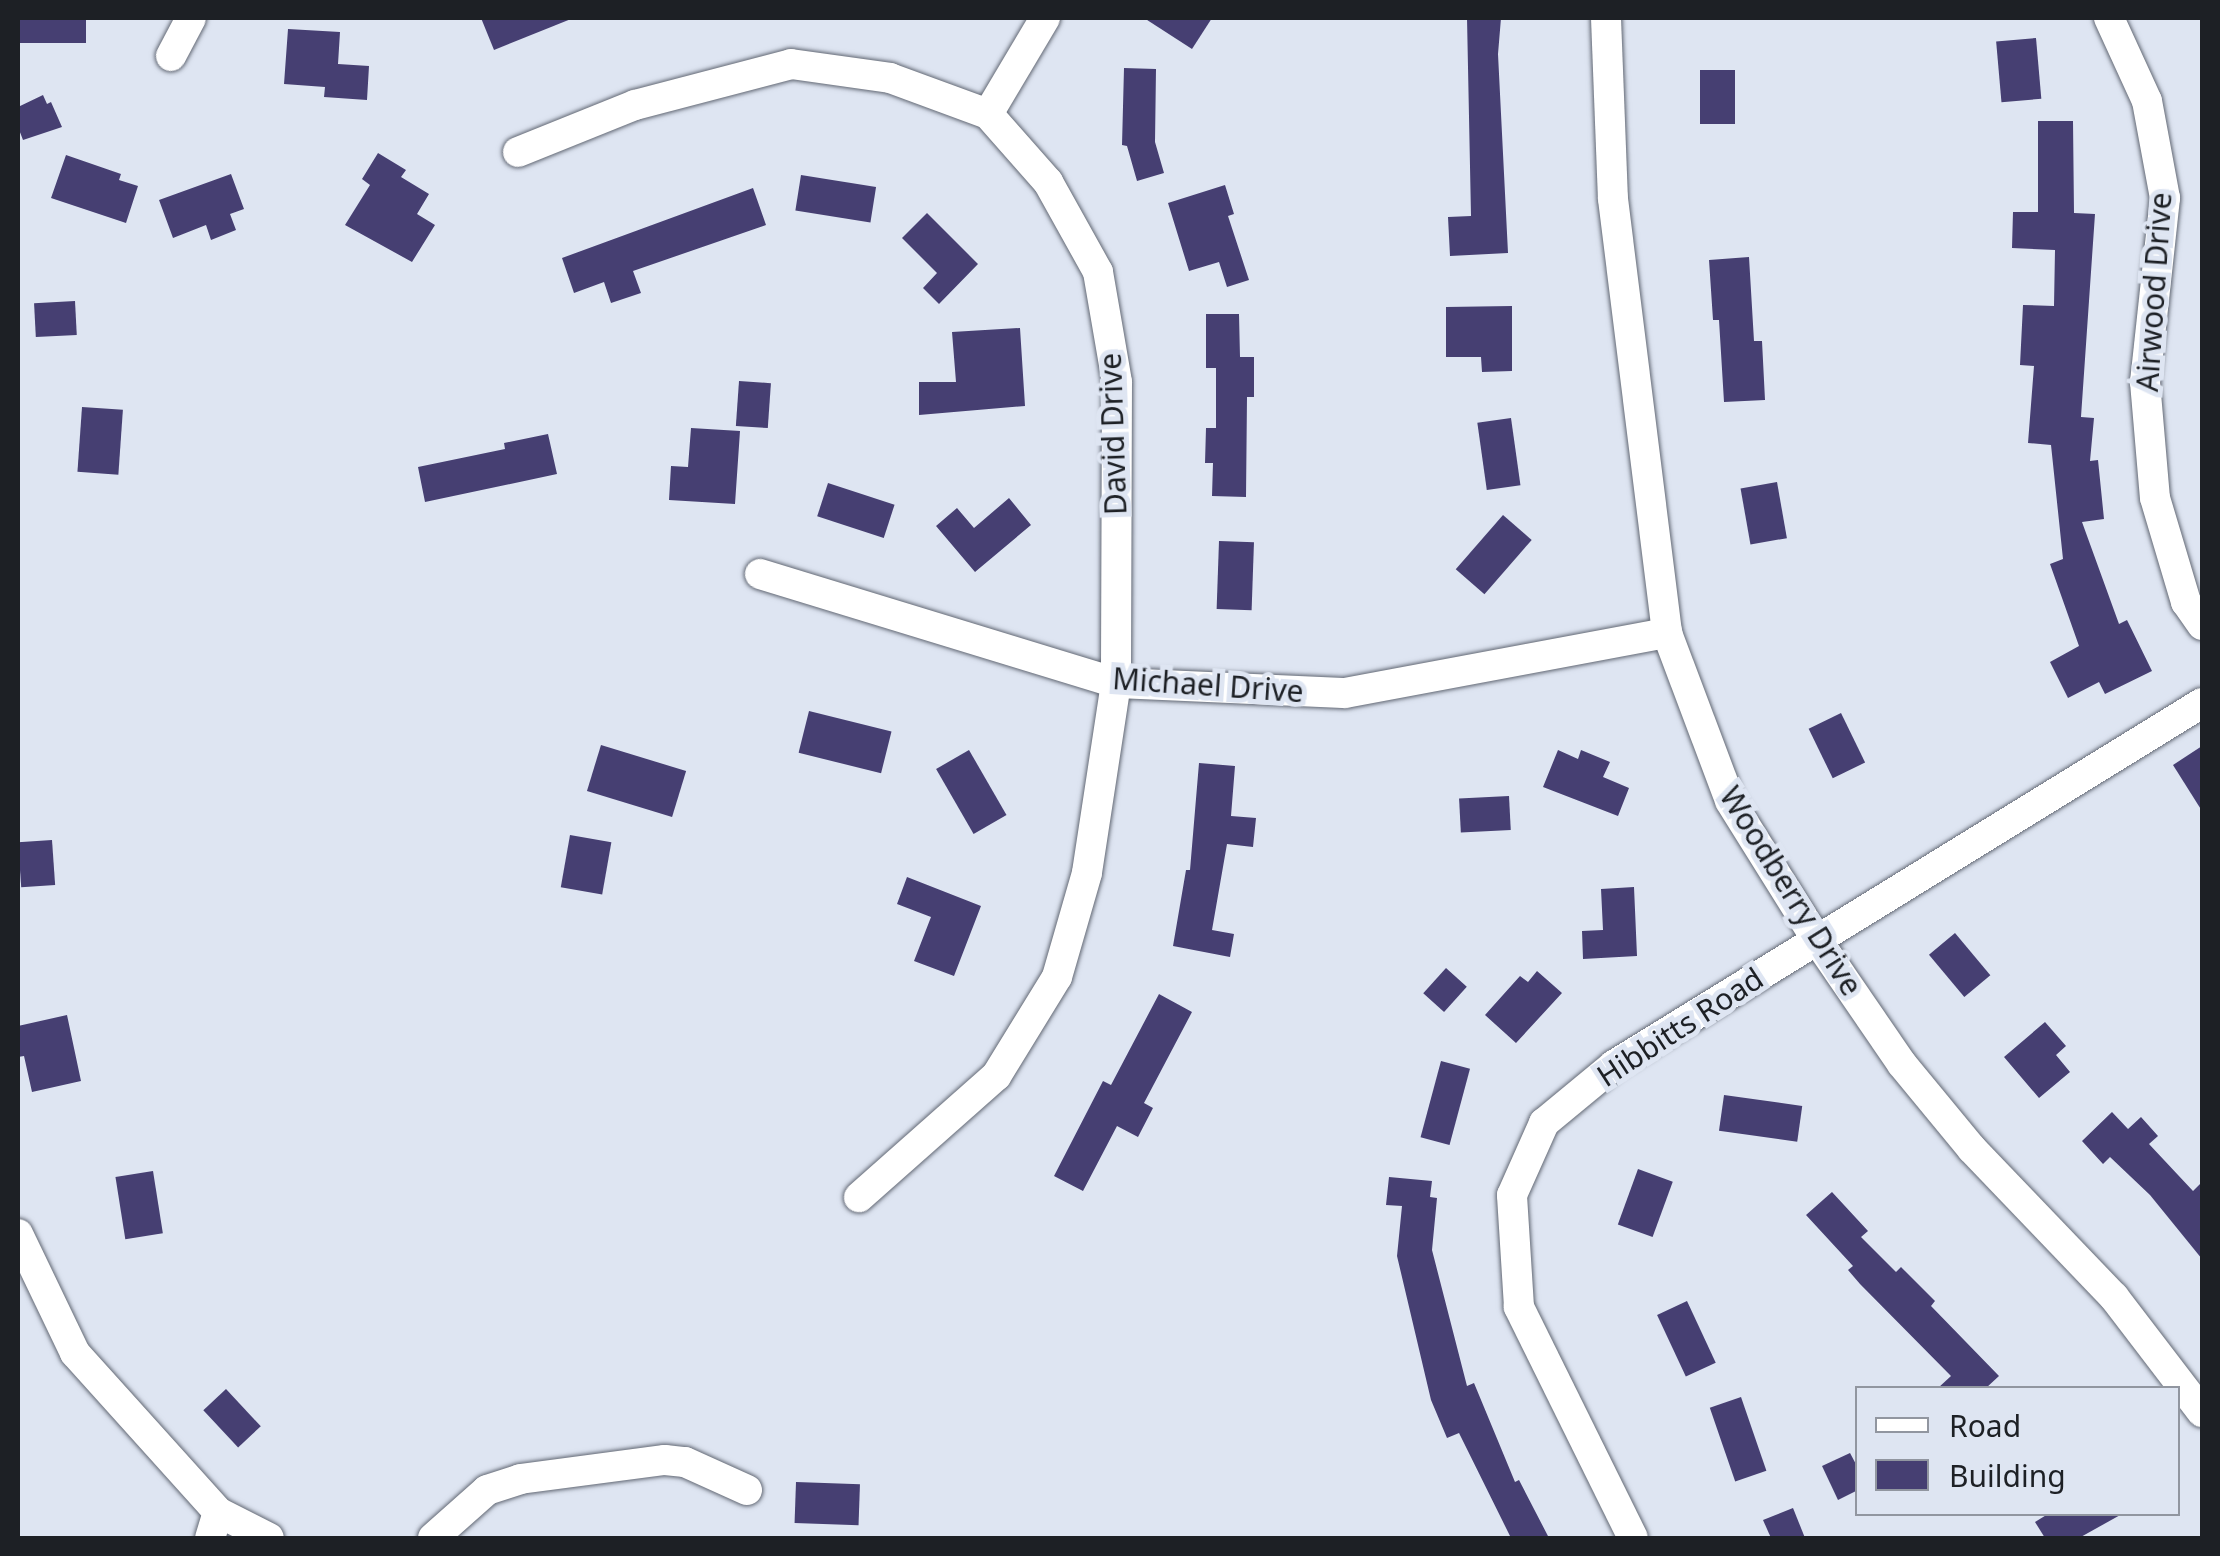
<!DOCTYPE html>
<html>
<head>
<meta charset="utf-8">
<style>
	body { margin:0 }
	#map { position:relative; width:2220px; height:1556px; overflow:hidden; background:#dee5f2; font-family:"Noto Sans",sans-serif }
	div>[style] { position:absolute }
	.building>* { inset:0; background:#463f72; transform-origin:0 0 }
	.roads { filter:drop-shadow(0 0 2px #626874) drop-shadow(0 0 2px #626874) }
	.minor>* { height:30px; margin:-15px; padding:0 15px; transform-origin:15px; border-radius:15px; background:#fff }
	span { translate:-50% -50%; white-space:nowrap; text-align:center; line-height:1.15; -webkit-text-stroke:10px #dee5f2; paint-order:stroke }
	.street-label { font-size:30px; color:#1d2025 }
	.frame { position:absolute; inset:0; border:20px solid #1d2025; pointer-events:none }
	.legend { position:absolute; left:1855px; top:1386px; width:325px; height:130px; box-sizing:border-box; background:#dee5f2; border:2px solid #9196a0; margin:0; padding:12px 18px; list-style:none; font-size:30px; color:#1d2025 }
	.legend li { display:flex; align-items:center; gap:20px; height:50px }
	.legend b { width:50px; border:2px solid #9196a0 }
</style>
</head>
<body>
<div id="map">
	<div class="building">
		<i style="left:18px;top:18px;width:68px;height:25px"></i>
		<i style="clip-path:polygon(481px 18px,570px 18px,571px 19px,494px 50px)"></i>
		<i style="clip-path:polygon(1144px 18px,1212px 18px,1192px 49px)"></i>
		<i style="clip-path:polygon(1467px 18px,1501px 18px,1498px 54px,1508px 253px,1450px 256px,1448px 217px,1471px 216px)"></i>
		<i style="clip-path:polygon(288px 29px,340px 32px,338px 64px,369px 66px,367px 100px,324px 97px,325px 87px,284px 84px)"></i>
		<i style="left:2036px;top:38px;width:61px;height:40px;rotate:85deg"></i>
		<i style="clip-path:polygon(1124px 68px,1156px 69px,1155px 142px,1164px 173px,1137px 181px,1127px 146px,1122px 145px)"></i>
		<i style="left:1700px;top:70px;width:35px;height:54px"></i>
		<i style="clip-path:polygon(43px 95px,47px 104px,51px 102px,62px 127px,23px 140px,18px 127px,18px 107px)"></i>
		<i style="clip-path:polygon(2038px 121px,2073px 121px,2074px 213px,2095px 214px,2081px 417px,2094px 418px,2090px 461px,2098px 460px,2104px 519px,2082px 522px,2119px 624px,2127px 620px,2152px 671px,2105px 694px,2099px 682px,2068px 698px,2050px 662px,2079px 646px,2050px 564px,2063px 559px,2051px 445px,2028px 443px,2034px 366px,2020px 365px,2023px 305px,2054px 306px,2055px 250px,2012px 248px,2013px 212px,2038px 212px)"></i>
		<i style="clip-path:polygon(378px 153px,406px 170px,401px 177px,429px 194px,417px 214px,435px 225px,412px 262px,345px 225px,370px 185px,362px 179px)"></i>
		<i style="clip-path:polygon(66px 155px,121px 174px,119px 180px,138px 186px,126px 223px,51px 198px)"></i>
		<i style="clip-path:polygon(231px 174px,244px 209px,230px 214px,236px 230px,211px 240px,206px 225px,173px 238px,159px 200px)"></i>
		<i style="left:801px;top:175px;width:76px;height:36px;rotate:9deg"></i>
		<i style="clip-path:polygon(1225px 185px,1234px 214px,1228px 216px,1249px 280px,1227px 287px,1219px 262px,1189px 271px,1168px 203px)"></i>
		<i style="clip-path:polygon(753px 188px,766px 225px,633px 271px,641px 293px,611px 303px,604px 282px,574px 293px,562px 258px)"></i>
		<i style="clip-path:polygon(927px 213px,978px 264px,939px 304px,923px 288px,937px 273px,902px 238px)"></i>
		<i style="clip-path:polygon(1749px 257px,1754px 341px,1762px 341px,1765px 400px,1724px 402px,1719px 320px,1713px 320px,1709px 260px)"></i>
		<i style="left:75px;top:301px;width:34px;height:41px;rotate:87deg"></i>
		<i style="clip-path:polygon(1512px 306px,1512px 371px,1482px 372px,1481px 357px,1446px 357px,1446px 307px)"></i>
		<i style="clip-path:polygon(1206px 314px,1239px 314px,1240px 357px,1254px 357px,1254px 397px,1247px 397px,1246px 497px,1212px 496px,1213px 463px,1205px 463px,1206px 428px,1216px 428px,1216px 368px,1206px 368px)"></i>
		<i style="clip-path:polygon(1020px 328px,1025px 406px,919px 415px,919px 382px,956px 382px,952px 332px)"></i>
		<i style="left:739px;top:381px;width:32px;height:45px;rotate:4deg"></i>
		<i style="left:82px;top:407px;width:41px;height:65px;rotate:4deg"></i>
		<i style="left:1511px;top:418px;width:68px;height:34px;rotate:82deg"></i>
		<i style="clip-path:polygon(691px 428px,740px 431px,735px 504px,669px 500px,671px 466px,688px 467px)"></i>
		<i style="clip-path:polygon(548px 434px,557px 474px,425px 502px,418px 467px,505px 449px,504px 443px)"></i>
		<i style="left:1777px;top:482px;width:57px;height:37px;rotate:80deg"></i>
		<i style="left:828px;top:483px;width:70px;height:35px;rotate:18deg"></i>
		<i style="clip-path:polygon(1009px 498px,1031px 525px,975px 572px,936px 526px,957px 508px,974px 528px)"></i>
		<i style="left:1503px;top:515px;width:38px;height:72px;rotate:41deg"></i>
		<i style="left:1219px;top:541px;width:35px;height:68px;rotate:2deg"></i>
		<i style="left:809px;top:711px;width:85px;height:43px;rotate:14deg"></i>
		<i style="left:1841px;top:713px;width:55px;height:36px;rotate:64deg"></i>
		<i style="left:601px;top:745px;width:89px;height:48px;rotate:17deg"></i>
		<i style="clip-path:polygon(2202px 746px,2202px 811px,2173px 765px)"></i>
		<i style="left:969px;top:750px;width:75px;height:38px;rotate:60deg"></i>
		<i style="clip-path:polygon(1558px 750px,1578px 759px,1581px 750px,1610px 762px,1603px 777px,1629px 788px,1618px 816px,1543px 787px)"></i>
		<i style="clip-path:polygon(1199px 763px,1235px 766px,1231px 816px,1256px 818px,1253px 847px,1227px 844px,1212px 930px,1234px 934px,1230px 957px,1173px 946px,1186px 870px,1190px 870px)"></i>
		<i style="left:1509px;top:796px;width:34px;height:50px;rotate:87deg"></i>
		<i style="left:570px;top:835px;width:42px;height:53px;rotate:10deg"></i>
		<i style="left:52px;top:840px;width:45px;height:34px;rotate:86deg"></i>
		<i style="clip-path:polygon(907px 877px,981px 906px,954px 976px,914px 961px,931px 917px,897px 904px)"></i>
		<i style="clip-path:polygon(1634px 887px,1637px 956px,1583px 959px,1582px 931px,1603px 930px,1601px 889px)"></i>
		<i style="left:1955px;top:933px;width:55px;height:34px;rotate:50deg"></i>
		<i style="left:1446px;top:968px;width:28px;height:34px;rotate:42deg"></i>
		<i style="clip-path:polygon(1537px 971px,1562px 993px,1516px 1043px,1485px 1015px,1520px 976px,1528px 982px)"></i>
		<i style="clip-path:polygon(1159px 994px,1192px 1012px,1144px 1103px,1153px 1108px,1138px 1137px,1117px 1126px,1083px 1191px,1054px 1176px,1103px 1081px,1111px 1085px)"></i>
		<i style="clip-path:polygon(67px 1015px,81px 1081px,32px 1092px,24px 1056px,18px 1057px,18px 1026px)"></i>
		<i style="clip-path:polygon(2045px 1022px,2066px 1046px,2056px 1055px,2070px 1072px,2039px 1098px,2004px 1057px)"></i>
		<i style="left:1441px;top:1061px;width:30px;height:79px;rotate:15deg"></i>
		<i style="left:1724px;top:1095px;width:79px;height:36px;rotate:8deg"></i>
		<i style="clip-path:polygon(2112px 1112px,2128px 1129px,2141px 1117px,2158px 1136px,2149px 1144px,2193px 1191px,2202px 1182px,2202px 1259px,2150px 1195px,2110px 1157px,2103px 1164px,2082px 1141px)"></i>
		<i style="left:1638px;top:1169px;width:37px;height:59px;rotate:20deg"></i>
		<i style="left:153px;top:1171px;width:63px;height:38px;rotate:81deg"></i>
		<i style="clip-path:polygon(1389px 1177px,1432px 1181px,1430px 1197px,1437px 1198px,1432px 1250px,1467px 1386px,1474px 1383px,1515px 1482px,1519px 1480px,1549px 1538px,1511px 1538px,1459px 1433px,1447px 1438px,1431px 1400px,1397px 1256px,1402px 1206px,1386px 1205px)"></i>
		<i style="clip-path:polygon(1832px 1192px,1868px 1231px,1861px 1237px,1896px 1272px,1901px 1267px,1935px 1301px,1931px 1306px,1999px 1376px,1986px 1388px,1938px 1388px,1951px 1376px,1860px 1284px,1848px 1270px,1853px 1266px,1806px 1215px)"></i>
		<i style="left:1687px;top:1301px;width:68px;height:33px;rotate:65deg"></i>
		<i style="left:226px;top:1389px;width:51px;height:31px;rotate:47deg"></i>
		<i style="left:1741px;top:1397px;width:78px;height:33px;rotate:71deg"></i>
		<i style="clip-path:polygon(1850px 1453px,1858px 1468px,1858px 1490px,1838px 1500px,1822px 1466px)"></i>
		<i style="left:796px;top:1482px;width:64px;height:41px;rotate:2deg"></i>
		<i style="clip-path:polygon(1793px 1508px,1805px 1538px,1771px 1538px,1763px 1520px)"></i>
		<i style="clip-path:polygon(2048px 1514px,2122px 1514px,2079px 1538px,2045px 1538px,2035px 1522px)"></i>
	</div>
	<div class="roads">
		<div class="minor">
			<i style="left:1606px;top:18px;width:181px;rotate:87.8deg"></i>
			<i style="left:1613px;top:199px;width:437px;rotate:82.9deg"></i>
			<i style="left:1667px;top:633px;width:179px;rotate:69.4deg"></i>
			<i style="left:1730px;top:801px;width:164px;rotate:58deg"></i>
			<i style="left:1817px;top:940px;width:150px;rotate:55.6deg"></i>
			<i style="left:1902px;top:1064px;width:110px;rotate:50.5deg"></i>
			<i style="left:1972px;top:1149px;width:205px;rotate:46.2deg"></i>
			<i style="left:2114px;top:1297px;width:145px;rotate:52.6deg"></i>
			<i style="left:2109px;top:18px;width:91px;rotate:65.4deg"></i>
			<i style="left:2147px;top:101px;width:99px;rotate:79.5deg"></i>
			<i style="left:2165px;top:198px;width:185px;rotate:96.2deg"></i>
			<i style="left:2145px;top:382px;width:116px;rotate:85.1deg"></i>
			<i style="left:2155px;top:498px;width:109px;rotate:73.4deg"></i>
			<i style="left:2186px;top:602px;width:28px;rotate:55deg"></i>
			<i style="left:171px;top:56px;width:43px;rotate:-62.2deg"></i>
			<i style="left:988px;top:114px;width:112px;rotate:-59.3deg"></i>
			<i style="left:518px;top:152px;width:126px;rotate:-21.9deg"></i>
			<i style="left:635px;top:105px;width:161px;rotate:-14.7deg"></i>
			<i style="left:791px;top:64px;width:100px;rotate:8deg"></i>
			<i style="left:890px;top:78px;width:104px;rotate:20.2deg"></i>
			<i style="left:988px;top:114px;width:91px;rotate:48.6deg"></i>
			<i style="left:1048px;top:182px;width:103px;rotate:60.9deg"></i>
			<i style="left:1098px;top:272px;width:112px;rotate:80.2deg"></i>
			<i style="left:1117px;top:382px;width:301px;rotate:90.2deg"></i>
			<i style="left:1116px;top:683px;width:192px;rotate:98.7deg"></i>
			<i style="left:1087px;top:873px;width:108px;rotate:106.1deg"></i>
			<i style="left:1057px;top:977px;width:116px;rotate:121.6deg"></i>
			<i style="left:996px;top:1076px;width:183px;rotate:138.5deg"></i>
			<i style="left:760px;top:574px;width:372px;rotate:17deg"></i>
			<i style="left:1116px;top:683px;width:229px;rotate:2.5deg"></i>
			<i style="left:1345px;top:693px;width:328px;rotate:-10.6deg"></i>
			<i style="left:18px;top:1234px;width:132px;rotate:64.4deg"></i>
			<i style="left:75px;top:1353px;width:214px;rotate:48deg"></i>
			<i style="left:218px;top:1512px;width:27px;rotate:107deg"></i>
			<i style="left:218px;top:1512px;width:57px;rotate:27deg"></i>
			<i style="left:433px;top:1538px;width:72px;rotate:-41.6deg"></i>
			<i style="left:487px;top:1490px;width:35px;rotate:-18deg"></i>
			<i style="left:520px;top:1479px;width:146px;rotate:-7.5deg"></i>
			<i style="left:665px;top:1460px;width:20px;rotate:6deg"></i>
			<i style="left:685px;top:1462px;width:68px;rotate:24.3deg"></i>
			<i style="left:1633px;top:1538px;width:258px;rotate:-116.3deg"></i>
			<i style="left:1519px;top:1307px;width:112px;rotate:-93.6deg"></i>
			<i style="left:1512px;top:1195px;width:79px;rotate:-66deg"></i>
			<i style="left:1544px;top:1123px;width:91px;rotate:-39.6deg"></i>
			<i style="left:1614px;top:1065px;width:690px;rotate:-31.62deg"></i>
		</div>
	</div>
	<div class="street-label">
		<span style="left:2154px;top:292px;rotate:-86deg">Airwood Drive</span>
		<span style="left:1113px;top:434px;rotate:-92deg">David Drive</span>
		<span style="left:1208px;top:685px;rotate:4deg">Michael Drive</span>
		<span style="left:1791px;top:891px;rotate:58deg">Woodberry Drive</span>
		<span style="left:1680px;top:1027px;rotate:-33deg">Hibbitts Road</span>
	</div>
	<div class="frame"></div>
	<ul class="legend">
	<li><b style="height:12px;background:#fff"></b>Road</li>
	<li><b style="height:28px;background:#463f72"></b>Building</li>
	</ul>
</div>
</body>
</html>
